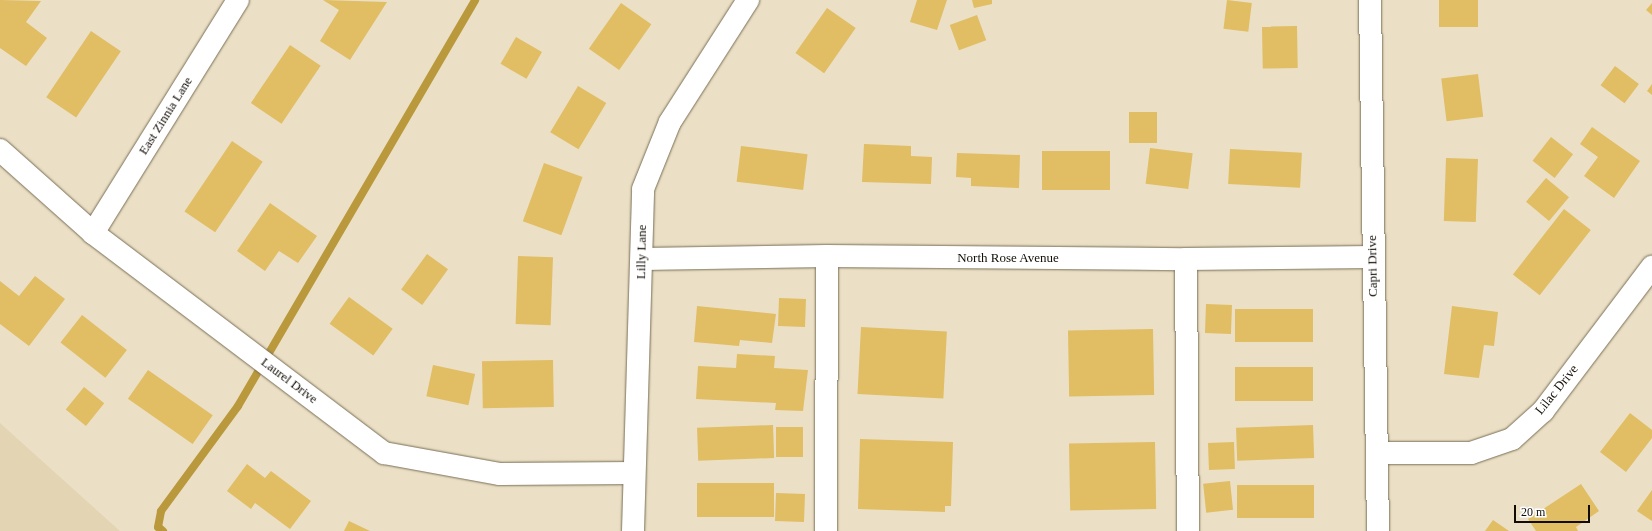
<!DOCTYPE html>
<html>
<head>
<meta charset="utf-8">
<style>
	body { margin:0 }
	#map { position:relative; width:1652px; height:531px; overflow:hidden; background:#ebe0c5; font-family:"Times New Roman",serif }
	div>[style] { position:absolute }
	.built>* { inset:0; background:#e3d5b3 }
	.stream>* { height:8px; margin:-4px; padding:0 4px; transform-origin:4px; border-radius:4px; background:#ba983c }
	.building>* { inset:0; background:#e1bd64; transform-origin:0 0 }
	.roads { filter:drop-shadow(0 0 1px #786e56) drop-shadow(0 0 1px #786e56) }
	.minor>* { height:22px; margin:-11px; padding:0 11px; transform-origin:11px; border-radius:11px; background:#fff }
	span { translate:-50% -50%; white-space:nowrap; text-align:center; line-height:1.15; -webkit-text-stroke:3px #fff; paint-order:stroke }
	.street-label { font-size:13px; color:#110d05 }
	.scale { position:absolute; left:1514px; top:505px; width:76px; height:18px; box-sizing:border-box; border:2px solid #110d05; border-top:0; padding-left:5px; font-size:12px; line-height:14px; white-space:nowrap; color:#110d05; -webkit-text-stroke:3px #fff; paint-order:stroke }
</style>
</head>
<body>
<div id="map">
	<div class="built">
		<i style="clip-path:polygon(0 423px,120px 531px,0 531px)"></i>
	</div>
	<div class="stream">
		<i style="left:163px;top:531px;width:6px;rotate:-141deg"></i>
		<i style="left:158px;top:527px;width:16px;rotate:-79deg"></i>
		<i style="left:161px;top:511px;width:130px;rotate:-53.7deg"></i>
		<i style="left:238px;top:406px;width:470px;rotate:-59.7deg"></i>
	</div>
	<div class="building">
		<i style="clip-path:polygon(0 0,41px 1px,26px 22px,47px 38px,26px 66px,0 48px)"></i>
		<i style="clip-path:polygon(323px 0,387px 2px,350px 60px,320px 41px,339px 10px)"></i>
		<i style="clip-path:polygon(917px 0,947px 0,937px 30px,910px 22px)"></i>
		<i style="clip-path:polygon(972px 0,992px 0,992px 4px,974px 8px)"></i>
		<i style="left:1227px;top:0;width:25px;height:29px;rotate:7deg"></i>
		<i style="left:1439px;top:0;width:39px;height:27px"></i>
		<i style="left:621px;top:3px;width:37px;height:56px;rotate:35deg"></i>
		<i style="clip-path:polygon(1652px 3px,1652px 15px,1646px 10px)"></i>
		<i style="left:827px;top:8px;width:35px;height:55px;rotate:35deg"></i>
		<i style="left:977px;top:15px;width:27px;height:29px;rotate:70deg"></i>
		<i style="left:1297px;top:26px;width:42px;height:35px;rotate:89deg"></i>
		<i style="left:91px;top:31px;width:36px;height:80px;rotate:34deg"></i>
		<i style="left:516px;top:37px;width:30px;height:31px;rotate:30deg"></i>
		<i style="left:290px;top:45px;width:37px;height:70px;rotate:34deg"></i>
		<i style="left:1615px;top:66px;width:30px;height:24px;rotate:37deg"></i>
		<i style="left:1478px;top:74px;width:43px;height:37px;rotate:83deg"></i>
		<i style="clip-path:polygon(1652px 84px,1652px 95px,1647px 91px)"></i>
		<i style="left:578px;top:86px;width:33px;height:54px;rotate:31deg"></i>
		<i style="left:1129px;top:112px;width:28px;height:31px"></i>
		<i style="clip-path:polygon(1592px 127px,1640px 161px,1614px 198px,1584px 176px,1598px 157px,1580px 144px)"></i>
		<i style="left:1551px;top:137px;width:28px;height:30px;rotate:38deg"></i>
		<i style="left:232px;top:141px;width:37px;height:85px;rotate:34deg"></i>
		<i style="clip-path:polygon(864px 144px,911px 146px,911px 156px,932px 157px,931px 184px,862px 182px)"></i>
		<i style="left:741px;top:146px;width:67px;height:36px;rotate:7deg"></i>
		<i style="left:1150px;top:148px;width:43px;height:36px;rotate:7deg"></i>
		<i style="left:1230px;top:149px;width:72px;height:35px;rotate:3deg"></i>
		<i style="left:1042px;top:151px;width:68px;height:39px"></i>
		<i style="clip-path:polygon(957px 153px,1020px 155px,1019px 188px,971px 186px,971px 178px,956px 177px)"></i>
		<i style="left:1446px;top:158px;width:32px;height:63px;rotate:2deg"></i>
		<i style="left:544px;top:163px;width:41px;height:62px;rotate:20deg"></i>
		<i style="left:1546px;top:178px;width:30px;height:31px;rotate:40deg"></i>
		<i style="clip-path:polygon(270px 203px,317px 236px,298px 263px,279px 251px,265px 271px,237px 251px)"></i>
		<i style="left:1564px;top:209px;width:34px;height:83px;rotate:38deg"></i>
		<i style="left:427px;top:254px;width:26px;height:44px;rotate:36deg"></i>
		<i style="left:518px;top:256px;width:35px;height:68px;rotate:2deg"></i>
		<i style="clip-path:polygon(35px 276px,65px 299px,29px 346px,0 324px,0 281px,19px 296px)"></i>
		<i style="left:349px;top:297px;width:54px;height:33px;rotate:36deg"></i>
		<i style="left:779px;top:298px;width:27px;height:28px;rotate:2deg"></i>
		<i style="left:1206px;top:304px;width:26px;height:29px;rotate:2deg"></i>
		<i style="clip-path:polygon(697px 306px,776px 314px,772px 343px,740px 340px,739px 346px,694px 342px)"></i>
		<i style="clip-path:polygon(1452px 306px,1498px 312px,1494px 346px,1484px 345px,1479px 378px,1444px 374px)"></i>
		<i style="left:1313px;top:309px;width:33px;height:78px;rotate:90deg"></i>
		<i style="left:82px;top:315px;width:57px;height:35px;rotate:38deg"></i>
		<i style="left:861px;top:327px;width:86px;height:67px;rotate:3deg"></i>
		<i style="left:1153px;top:329px;width:66px;height:85px;rotate:89deg"></i>
		<i style="clip-path:polygon(737px 354px,775px 356px,774px 368px,808px 370px,803px 411px,775px 410px,776px 403px,696px 399px,698px 366px,736px 368px)"></i>
		<i style="left:553px;top:360px;width:47px;height:71px;rotate:89deg"></i>
		<i style="left:433px;top:365px;width:43px;height:32px;rotate:12deg"></i>
		<i style="left:1313px;top:367px;width:34px;height:78px;rotate:90deg"></i>
		<i style="left:148px;top:370px;width:79px;height:35px;rotate:35deg"></i>
		<i style="left:84px;top:387px;width:26px;height:29px;rotate:39deg"></i>
		<i style="clip-path:polygon(1630px 413px,1652px 430px,1652px 438px,1626px 472px,1600px 452px)"></i>
		<i style="left:773px;top:425px;width:33px;height:76px;rotate:88deg"></i>
		<i style="left:1313px;top:425px;width:33px;height:77px;rotate:88deg"></i>
		<i style="left:776px;top:427px;width:27px;height:30px"></i>
		<i style="clip-path:polygon(860px 439px,953px 442px,951px 506px,945px 506px,945px 512px,858px 509px)"></i>
		<i style="left:1155px;top:442px;width:67px;height:86px;rotate:89deg"></i>
		<i style="left:1234px;top:442px;width:27px;height:26px;rotate:88deg"></i>
		<i style="clip-path:polygon(247px 464px,265px 478px,271px 471px,311px 501px,290px 529px,255px 503px,251px 509px,227px 491px)"></i>
		<i style="left:1230px;top:481px;width:29px;height:27px;rotate:84deg"></i>
		<i style="left:697px;top:483px;width:77px;height:34px"></i>
		<i style="clip-path:polygon(1581px 484px,1599px 511px,1576px 527px,1578px 531px,1536px 531px,1528px 519px)"></i>
		<i style="left:1237px;top:485px;width:77px;height:33px"></i>
		<i style="clip-path:polygon(1652px 490px,1652px 521px,1637px 511px)"></i>
		<i style="left:776px;top:493px;width:29px;height:28px;rotate:2deg"></i>
		<i style="clip-path:polygon(1493px 520px,1509px 531px,1485px 531px)"></i>
		<i style="clip-path:polygon(349px 521px,370px 531px,344px 531px)"></i>
	</div>
	<div class="roads">
		<div class="minor">
			<i style="left:1370px;top:0;width:531px;rotate:89.14deg"></i>
			<i style="left:0;top:150px;width:125px;rotate:41.7deg"></i>
			<i style="left:93px;top:233px;width:365px;rotate:37.1deg"></i>
			<i style="left:384px;top:453px;width:118px;rotate:10.3deg"></i>
			<i style="left:500px;top:474px;width:133px;rotate:-0.4deg"></i>
			<i style="left:93px;top:233px;width:274px;rotate:-58.1deg"></i>
			<i style="left:643px;top:259px;width:184px;rotate:-0.9deg"></i>
			<i style="left:827px;top:256px;width:359px;rotate:0.5deg"></i>
			<i style="left:1186px;top:259px;width:187px;rotate:-0.6deg"></i>
			<i style="left:1186px;top:259px;width:272px;rotate:89.6deg"></i>
			<i style="left:1377px;top:453px;width:94px"></i>
			<i style="left:1471px;top:453px;width:43px;rotate:-18.9deg"></i>
			<i style="left:1512px;top:439px;width:42px;rotate:-42.1deg"></i>
			<i style="left:1543px;top:411px;width:181px;rotate:-52.9deg"></i>
			<i style="left:633px;top:531px;width:342px;rotate:-88.3deg"></i>
			<i style="left:643px;top:189px;width:72px;rotate:-68.1deg"></i>
			<i style="left:670px;top:122px;width:145px;rotate:-57.4deg"></i>
			<i style="left:826px;top:531px;width:275px;rotate:-89.8deg"></i>
		</div>
	</div>
	<div class="street-label">
		<span style="left:166px;top:116px;rotate:-58deg">East Zinnia Lane</span>
		<span style="left:642px;top:252px;rotate:-89deg">Lilly Lane</span>
		<span style="left:1008px;top:258px">North Rose Avenue</span>
		<span style="left:1373px;top:266px;rotate:-91deg">Capri Drive</span>
		<span style="left:289px;top:381px;rotate:37deg">Laurel Drive</span>
		<span style="left:1557px;top:390px;rotate:-51deg">Lilac Drive</span>
	</div>
	<div class="scale">20 m</div>
</div>
</body>
</html>
